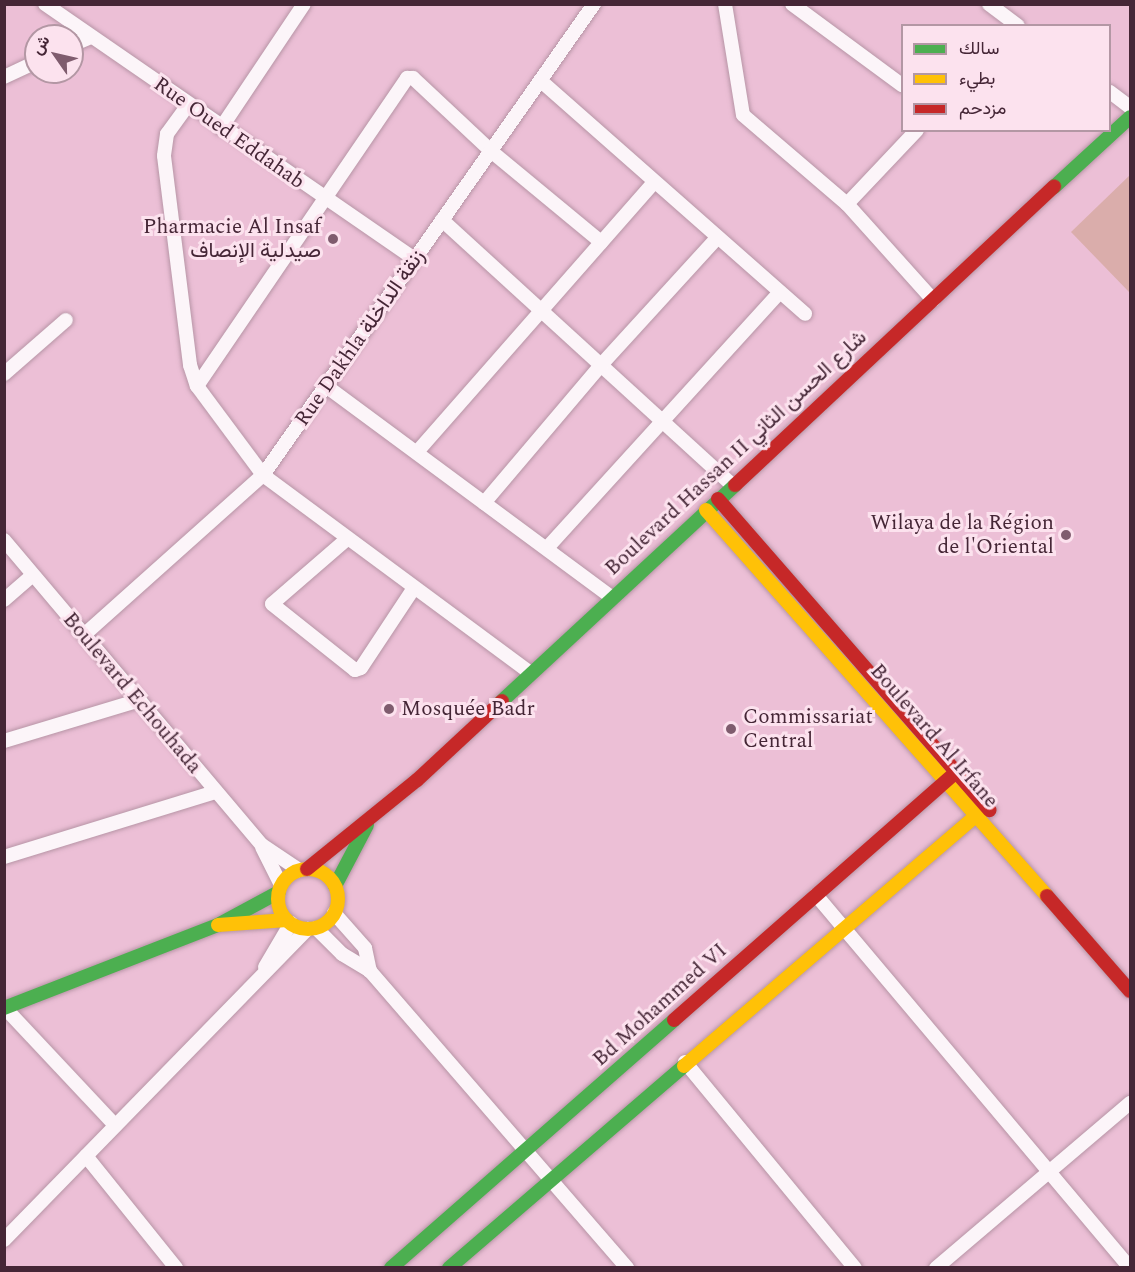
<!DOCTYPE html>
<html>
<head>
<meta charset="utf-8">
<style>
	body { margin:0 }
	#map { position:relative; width:1135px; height:1272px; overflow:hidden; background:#ecbfd6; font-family:Spectral,Vazirmatn,serif }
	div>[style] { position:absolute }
	.green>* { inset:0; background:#daadab }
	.roads { filter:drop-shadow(0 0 2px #b795a6) drop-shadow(0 0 2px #b795a6) }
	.street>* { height:14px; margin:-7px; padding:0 7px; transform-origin:7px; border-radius:7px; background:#fcf5f9 }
	.fast>* { height:14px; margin:-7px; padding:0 7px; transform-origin:7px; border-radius:7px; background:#4caf50 }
	.slow>* { height:14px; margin:-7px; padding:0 7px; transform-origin:7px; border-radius:7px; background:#ffc107 }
	.slow>.ring { margin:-7px; padding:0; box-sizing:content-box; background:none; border:14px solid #ffc107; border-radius:50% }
	.jam>* { height:14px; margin:-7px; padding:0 7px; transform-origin:7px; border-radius:7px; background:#c62828 }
	.dots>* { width:16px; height:16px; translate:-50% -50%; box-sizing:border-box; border:3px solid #fce2ee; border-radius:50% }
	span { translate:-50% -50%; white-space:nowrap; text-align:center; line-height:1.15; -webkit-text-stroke:6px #fce2ee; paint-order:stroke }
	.street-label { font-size:21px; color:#452636 }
	.poi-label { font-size:21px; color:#452636 }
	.right { translate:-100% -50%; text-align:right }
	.left { translate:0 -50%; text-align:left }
	.frame { position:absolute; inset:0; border:6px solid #452636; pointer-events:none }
	.legend { position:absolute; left:901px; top:24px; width:210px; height:108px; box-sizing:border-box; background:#fce2ee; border:2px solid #b397a4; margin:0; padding:8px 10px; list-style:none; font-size:18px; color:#452636 }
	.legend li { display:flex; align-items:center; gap:12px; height:30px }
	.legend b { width:30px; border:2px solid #b397a4 }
	.north { position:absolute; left:24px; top:24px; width:60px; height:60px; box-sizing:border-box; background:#fce2ee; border:2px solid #b397a4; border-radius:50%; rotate:304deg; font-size:16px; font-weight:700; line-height:24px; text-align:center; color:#452636 }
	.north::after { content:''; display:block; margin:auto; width:21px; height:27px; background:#7f5c6e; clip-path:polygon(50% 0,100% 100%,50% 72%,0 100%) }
</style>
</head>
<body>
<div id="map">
	<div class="green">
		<i style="clip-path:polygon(1130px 175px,1130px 293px,1071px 232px)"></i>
	</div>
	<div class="roads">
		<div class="street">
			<i style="left:45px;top:4px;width:449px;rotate:34.6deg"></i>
			<i style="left:725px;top:4px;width:112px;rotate:80.8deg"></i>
			<i style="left:743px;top:115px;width:137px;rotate:40.6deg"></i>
			<i style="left:847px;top:204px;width:129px;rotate:48.1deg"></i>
			<i style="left:792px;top:4px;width:137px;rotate:36.4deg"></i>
			<i style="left:989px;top:4px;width:36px;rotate:37deg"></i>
			<i style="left:72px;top:45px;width:21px;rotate:-23deg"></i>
			<i style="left:4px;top:77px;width:35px;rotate:-25deg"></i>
			<i style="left:541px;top:81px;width:352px;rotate:41.4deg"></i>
			<i style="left:1110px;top:92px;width:25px;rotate:37deg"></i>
			<i style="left:188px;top:105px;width:36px;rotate:126deg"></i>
			<i style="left:167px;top:134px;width:22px;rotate:98deg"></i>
			<i style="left:164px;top:156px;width:211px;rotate:82.9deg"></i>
			<i style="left:190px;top:365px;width:22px;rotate:72deg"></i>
			<i style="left:197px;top:386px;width:111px;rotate:53.4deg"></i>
			<i style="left:263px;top:475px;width:331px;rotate:36.5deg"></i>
			<i style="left:221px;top:128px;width:149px;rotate:-56.2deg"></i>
			<i style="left:847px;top:204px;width:102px;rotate:-46.6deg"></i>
			<i style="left:442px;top:220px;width:393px;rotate:42.4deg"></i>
			<i style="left:4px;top:374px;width:82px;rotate:-41.1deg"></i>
			<i style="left:197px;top:386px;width:373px;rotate:-55.7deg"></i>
			<i style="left:407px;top:78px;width:6px"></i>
			<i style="left:413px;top:78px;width:107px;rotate:43.1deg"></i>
			<i style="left:491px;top:151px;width:143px;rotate:39.6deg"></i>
			<i style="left:326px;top:386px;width:355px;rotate:36.5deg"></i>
			<i style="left:417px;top:452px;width:359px;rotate:-48.7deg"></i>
			<i style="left:484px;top:503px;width:181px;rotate:-49.7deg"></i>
			<i style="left:601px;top:365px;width:172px;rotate:-47.6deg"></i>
			<i style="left:347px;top:539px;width:99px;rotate:139.1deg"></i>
			<i style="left:272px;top:604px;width:106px;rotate:38.5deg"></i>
			<i style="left:355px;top:670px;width:6px;rotate:-18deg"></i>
			<i style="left:361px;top:668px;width:96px;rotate:-56.5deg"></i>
			<i style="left:4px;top:540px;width:399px;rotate:49.8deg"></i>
			<i style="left:262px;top:845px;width:45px;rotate:34deg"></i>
			<i style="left:547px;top:548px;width:346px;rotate:-47.7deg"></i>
			<i style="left:4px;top:600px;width:37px;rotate:-41deg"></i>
			<i style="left:85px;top:634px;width:239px;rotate:-41.8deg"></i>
			<i style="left:263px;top:475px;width:576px;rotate:-54.9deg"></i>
			<i style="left:4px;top:741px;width:142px;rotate:-16.8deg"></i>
			<i style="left:262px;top:847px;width:42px;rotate:63.4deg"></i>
			<i style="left:4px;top:857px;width:221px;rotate:-17.1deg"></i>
			<i style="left:816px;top:895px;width:488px;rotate:49.9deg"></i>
			<i style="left:334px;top:913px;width:47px;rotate:48.5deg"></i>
			<i style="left:365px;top:948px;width:24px;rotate:78deg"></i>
			<i style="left:316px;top:928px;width:37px;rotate:45deg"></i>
			<i style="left:342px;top:954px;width:33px;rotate:31deg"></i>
			<i style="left:370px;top:971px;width:393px;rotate:49.1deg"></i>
			<i style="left:265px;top:967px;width:51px;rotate:-59.4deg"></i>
			<i style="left:5px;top:1008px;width:161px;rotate:46.8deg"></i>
			<i style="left:685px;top:1062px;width:267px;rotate:50.5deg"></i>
			<i style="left:86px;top:1156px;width:144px;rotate:51.2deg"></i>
			<i style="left:4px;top:1240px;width:435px;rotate:-45.7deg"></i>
			<i style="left:936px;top:1268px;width:255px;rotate:-40.4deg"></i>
		</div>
		<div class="fast">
			<i style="left:1054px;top:187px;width:103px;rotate:-42.6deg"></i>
			<i style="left:502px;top:701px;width:318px;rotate:-42.8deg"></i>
			<i style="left:335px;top:886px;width:69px;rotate:-62.3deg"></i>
			<i style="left:4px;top:1008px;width:230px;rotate:-21.2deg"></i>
			<i style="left:218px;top:925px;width:69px;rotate:-28.4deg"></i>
			<i style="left:391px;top:1268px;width:376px;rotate:-41.2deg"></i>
			<i style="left:449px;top:1268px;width:310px;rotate:-40.7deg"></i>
		</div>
		<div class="slow">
			<i style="left:706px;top:510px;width:515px;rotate:48.54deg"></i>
			<i class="ring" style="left:278px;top:869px;width:46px;height:46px"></i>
			<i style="left:218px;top:925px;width:69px;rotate:-4.1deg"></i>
			<i style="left:684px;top:1066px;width:398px;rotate:-40.6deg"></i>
		</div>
		<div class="jam">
			<i style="left:735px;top:485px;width:437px;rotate:-43.1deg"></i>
			<i style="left:718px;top:499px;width:413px;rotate:48.9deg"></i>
			<i style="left:307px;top:869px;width:141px;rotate:-39deg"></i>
			<i style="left:417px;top:780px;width:116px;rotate:-42.9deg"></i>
			<i style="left:1047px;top:896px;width:126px;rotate:48.9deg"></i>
			<i style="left:674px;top:1020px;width:376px;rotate:-41.3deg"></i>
		</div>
	</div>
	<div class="dots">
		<i style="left:333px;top:239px;background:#7f5c6e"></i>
		<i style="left:1066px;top:535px;background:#7f5c6e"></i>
		<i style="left:389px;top:709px;background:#7f5c6e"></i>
		<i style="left:731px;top:729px;background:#7f5c6e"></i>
	</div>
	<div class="street-label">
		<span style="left:229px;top:133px;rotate:35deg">Rue Oued Eddahab</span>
		<span style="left:360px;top:338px;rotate:-55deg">Rue Dakhla زنقة الداخلة</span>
		<span style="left:736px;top:453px;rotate:-43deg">Boulevard Hassan II شارع الحسن الثاني</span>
		<span style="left:132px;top:693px;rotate:50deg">Boulevard Echouhada</span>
		<span style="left:934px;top:736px;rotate:49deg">Boulevard Al Irfane</span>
		<span style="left:660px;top:1005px;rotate:-42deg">Bd Mohammed VI</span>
	</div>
	<div class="poi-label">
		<span class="right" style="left:321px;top:239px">Pharmacie Al Insaf<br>صيدلية الإنصاف</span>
		<span class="right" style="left:1054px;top:535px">Wilaya de la Région<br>de l'Oriental</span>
		<span class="left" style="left:401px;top:709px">Mosquée Badr</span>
		<span class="left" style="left:743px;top:729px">Commissariat<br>Central</span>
	</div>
	<div class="frame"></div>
	<ul class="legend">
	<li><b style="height:8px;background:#4caf50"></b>سالك</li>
	<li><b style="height:8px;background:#ffc107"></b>بطيء</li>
	<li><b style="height:8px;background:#c62828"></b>مزدحم</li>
	</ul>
	<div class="north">ش</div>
</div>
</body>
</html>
